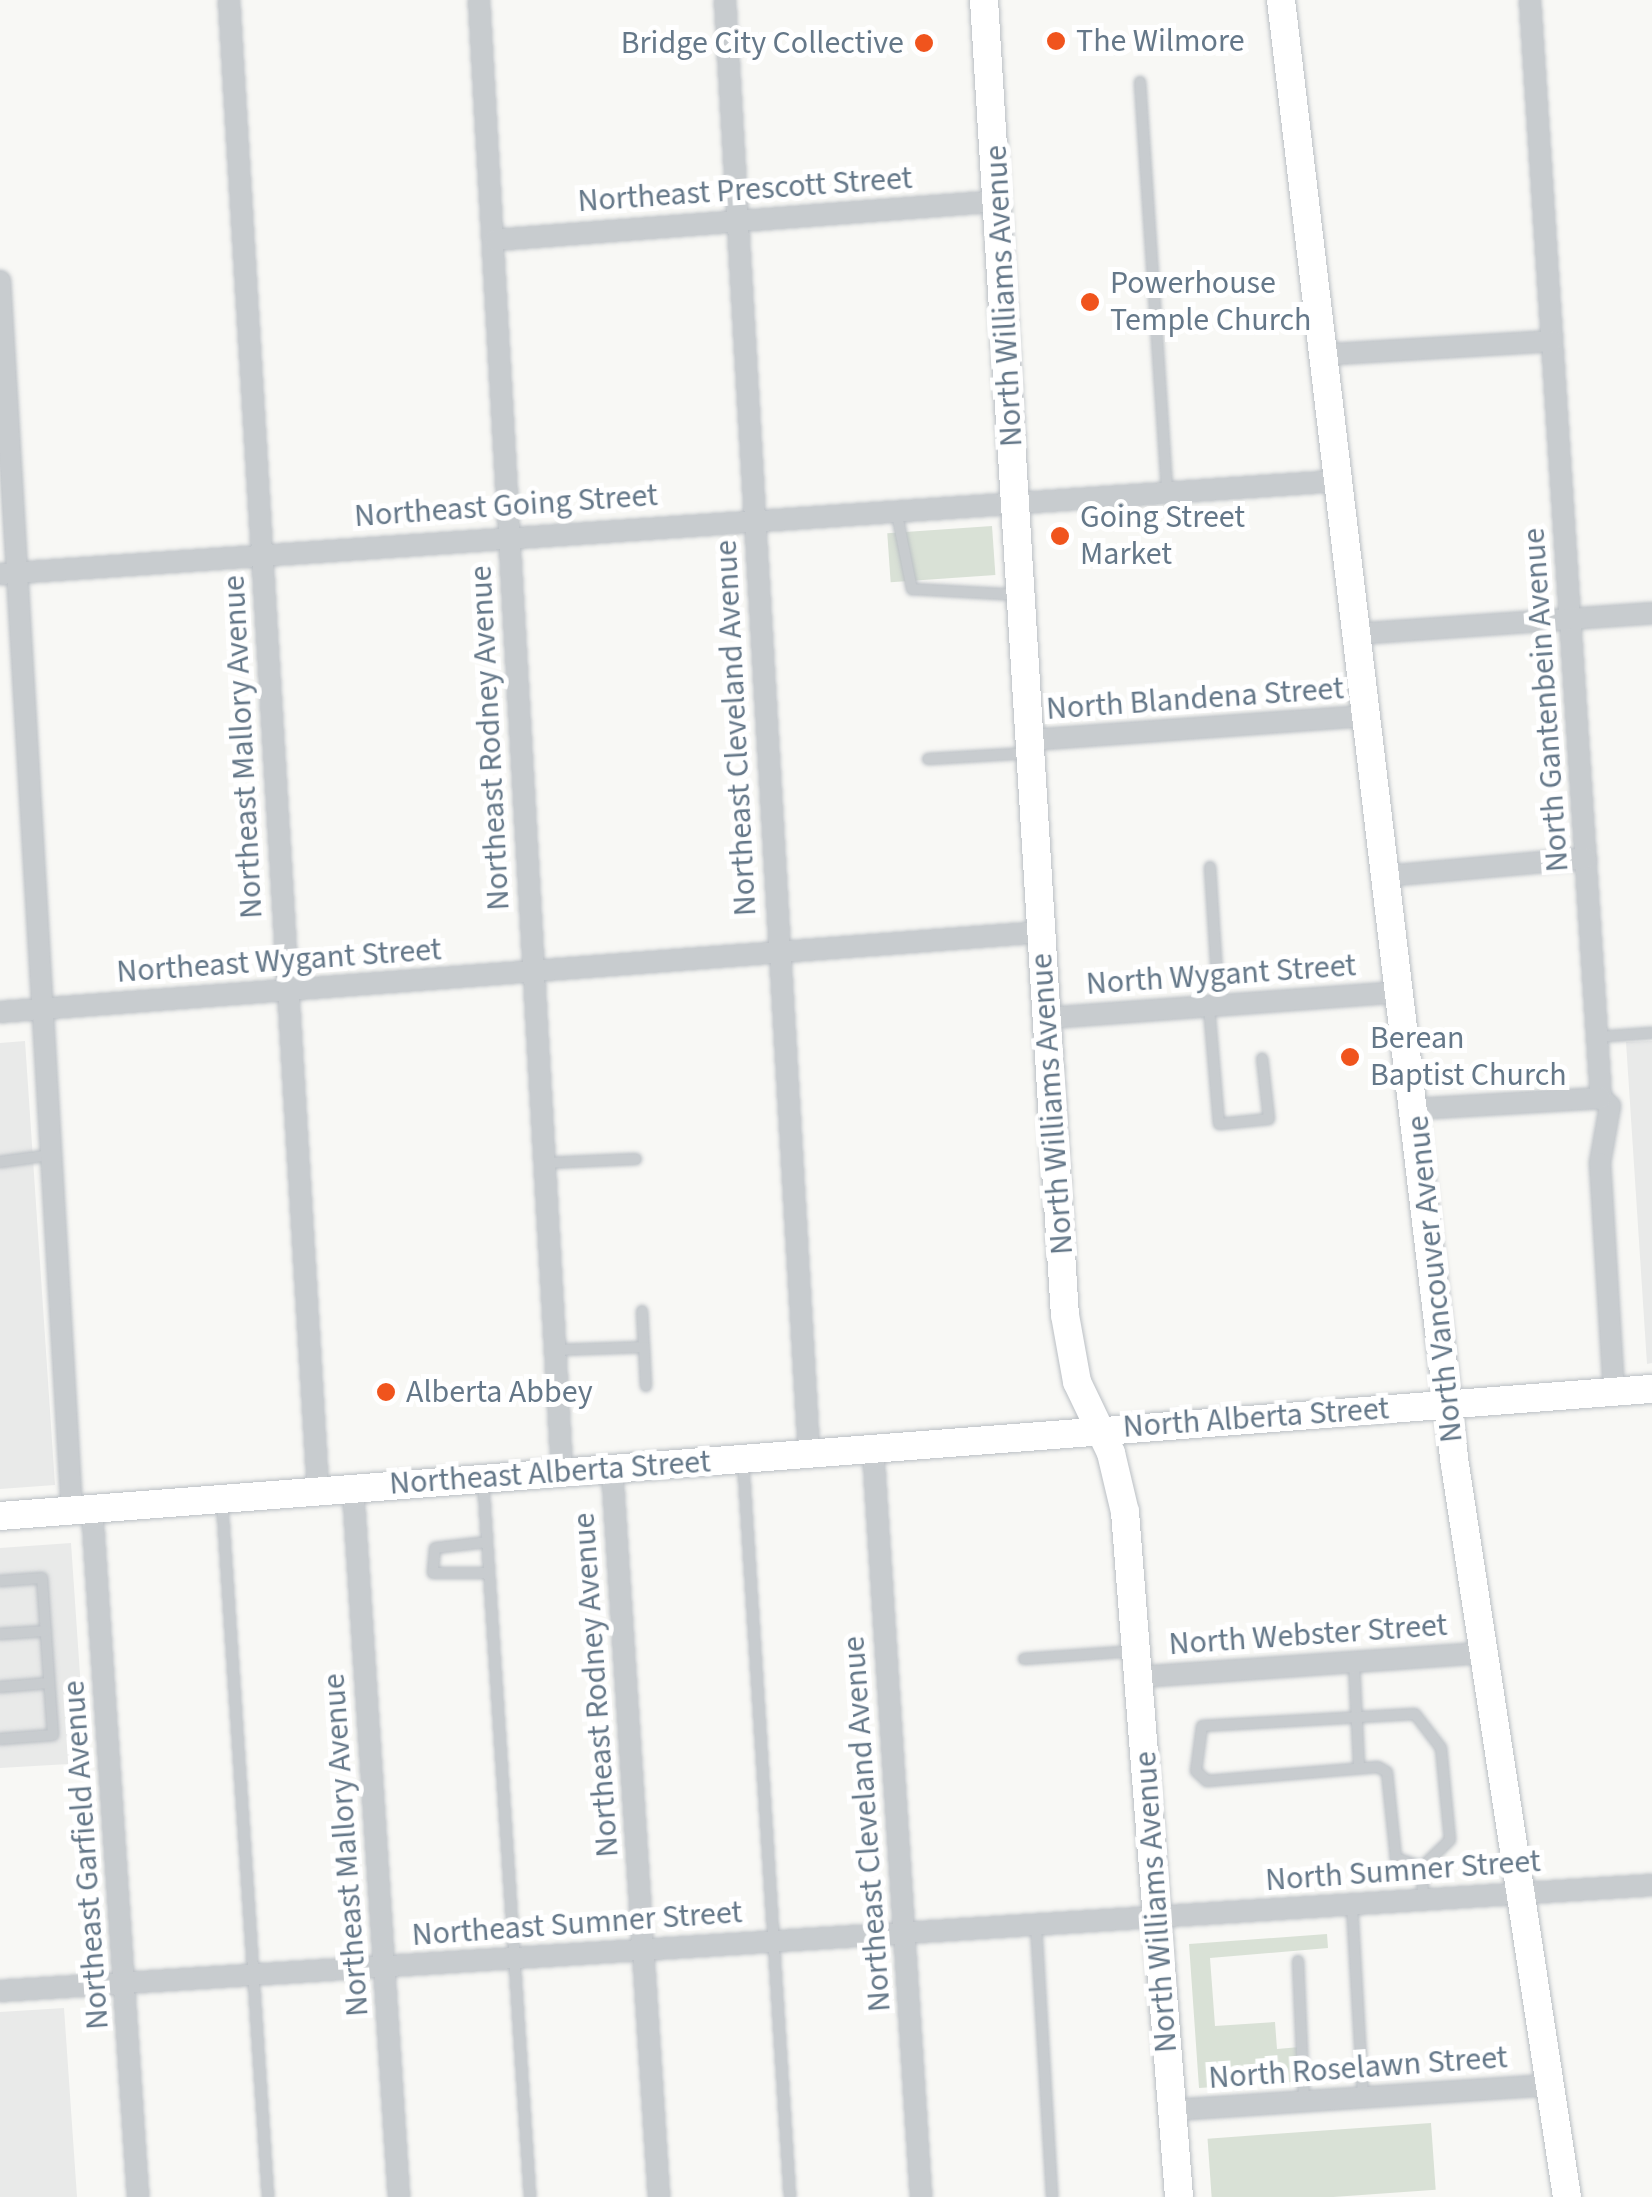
<!DOCTYPE html>
<html>
<head>
<meta charset="utf-8">
<style>
	body { margin:0 }
	#map { position:relative; width:1652px; height:2197px; overflow:hidden; background:#f8f8f5; font-family:"Source Sans 3",sans-serif }
	div>[style] { position:absolute }
	.built>* { inset:0; background:#e9eae9 }
	.green>* { inset:0; background:#d9e1d6; transform-origin:0 0 }
	.roads { filter:drop-shadow(0 0 2px #babfc4) drop-shadow(0 0 2px #babfc4) }
	.lane>* { height:10px; margin:-5px; padding:0 5px; transform-origin:5px; border-radius:5px; background:#c8cccf }
	.street>* { height:20px; margin:-10px; padding:0 10px; transform-origin:10px; border-radius:10px; background:#c8cccf }
	.secondary>* { height:28px; margin:-14px; padding:0 14px; transform-origin:14px; border-radius:14px; background:#fff }
	.dots>* { width:28px; height:28px; translate:-50% -50%; box-sizing:border-box; border:5px solid #fff; border-radius:50% }
	span { translate:-50% -50%; white-space:nowrap; text-align:center; line-height:1.15; -webkit-text-stroke:10px #fff; paint-order:stroke }
	.poi-label { font-size:32px; color:#657889 }
	.left { translate:0 -50%; text-align:left }
	.right { translate:-100% -50%; text-align:right }
	.street-label { font-size:32px; color:#657889 }
</style>
</head>
<body>
<div id="map">
	<div class="built">
		<i style="clip-path:polygon(25px 1041px,55px 1485px,0 1489px,0 1043px)"></i>
		<i style="clip-path:polygon(1652px 1041px,1652px 1363px,1647px 1364px,1626px 1042px)"></i>
		<i style="clip-path:polygon(71px 1543px,86px 1763px,0 1768px,0 1548px)"></i>
		<i style="clip-path:polygon(64px 2008px,77px 2197px,0 2197px,0 2012px)"></i>
	</div>
	<div class="green">
		<i style="left:992px;top:526px;width:49px;height:105px;rotate:86deg"></i>
		<i style="clip-path:polygon(1327px 1934px,1328px 1948px,1210px 1958px,1215px 2026px,1275px 2022px,1277px 2049px,1300px 2047px,1291px 2082px,1199px 2088px,1189px 1944px)"></i>
		<i style="left:1431px;top:2123px;width:67px;height:224px;rotate:86deg"></i>
	</div>
	<div class="roads">
		<div class="lane">
			<i style="left:1140px;top:82px;width:410px;rotate:86.2deg"></i>
			<i style="left:896px;top:509px;width:82px;rotate:78.7deg"></i>
			<i style="left:912px;top:589px;width:108px;rotate:3.2deg"></i>
			<i style="left:928px;top:759px;width:102px;rotate:-3.4deg"></i>
			<i style="left:1210px;top:867px;width:138px;rotate:86.3deg"></i>
			<i style="left:1209px;top:1007px;width:117px;rotate:85.1deg"></i>
			<i style="left:1219px;top:1124px;width:50px;rotate:-5.7deg"></i>
			<i style="left:1269px;top:1119px;width:61px;rotate:-96.5deg"></i>
			<i style="left:1597px;top:1037px;width:55px;rotate:-4.2deg"></i>
			<i style="left:0;top:1162px;width:51px;rotate:-7.8deg"></i>
			<i style="left:545px;top:1163px;width:91px;rotate:-2.5deg"></i>
			<i style="left:642px;top:1311px;width:36px;rotate:87deg"></i>
			<i style="left:556px;top:1350px;width:88px;rotate:-2deg"></i>
			<i style="left:644px;top:1347px;width:39px;rotate:87deg"></i>
			<i style="left:743px;top:1459px;width:739px;rotate:86.36deg"></i>
			<i style="left:483px;top:1479px;width:720px;rotate:86.25deg"></i>
			<i style="left:222px;top:1500px;width:699px;rotate:86.22deg"></i>
			<i style="left:487px;top:1542px;width:52px;rotate:173.4deg"></i>
			<i style="left:435px;top:1548px;width:25px;rotate:95deg"></i>
			<i style="left:433px;top:1573px;width:56px"></i>
			<i style="left:0;top:1581px;width:42px;rotate:-4.1deg"></i>
			<i style="left:42px;top:1578px;width:157px;rotate:86deg"></i>
			<i style="left:53px;top:1735px;width:53px;rotate:175.7deg"></i>
			<i style="left:0;top:1634px;width:46px;rotate:-3.7deg"></i>
			<i style="left:1024px;top:1659px;width:112px;rotate:-4.1deg"></i>
			<i style="left:1354px;top:1663px;width:104px;rotate:87.2deg"></i>
			<i style="left:0;top:1687px;width:49px;rotate:-4.7deg"></i>
			<i style="left:1415px;top:1714px;width:43px;rotate:52.6deg"></i>
			<i style="left:1441px;top:1748px;width:92px;rotate:84.4deg"></i>
			<i style="left:1450px;top:1840px;width:39px;rotate:136deg"></i>
			<i style="left:1422px;top:1867px;width:28px;rotate:-161deg"></i>
			<i style="left:1396px;top:1858px;width:86px;rotate:-96deg"></i>
			<i style="left:1387px;top:1772px;width:10px;rotate:-151deg"></i>
			<i style="left:1378px;top:1767px;width:172px;rotate:175.3deg"></i>
			<i style="left:1207px;top:1781px;width:15px;rotate:-138deg"></i>
			<i style="left:1196px;top:1771px;width:45px;rotate:-82.4deg"></i>
			<i style="left:1202px;top:1726px;width:213px;rotate:-3.2deg"></i>
			<i style="left:1422px;top:1867px;width:32px;rotate:88deg"></i>
			<i style="left:1352px;top:1905px;width:193px;rotate:86.7deg"></i>
			<i style="left:1036px;top:1925px;width:272px;rotate:86.6deg"></i>
			<i style="left:1298px;top:1961px;width:139px;rotate:87.5deg"></i>
		</div>
		<div class="street">
			<i style="left:229px;top:0;width:1494px;rotate:86.58deg"></i>
			<i style="left:479px;top:0;width:1474px;rotate:86.77deg"></i>
			<i style="left:725px;top:0;width:1455px;rotate:86.69deg"></i>
			<i style="left:1530px;top:0;width:1100px;rotate:86.3deg"></i>
			<i style="left:1601px;top:1098px;width:12px;rotate:42deg"></i>
			<i style="left:1610px;top:1106px;width:58px;rotate:100deg"></i>
			<i style="left:1600px;top:1163px;width:228px;rotate:86.5deg"></i>
			<i style="left:495px;top:240px;width:506px;rotate:-4.42deg"></i>
			<i style="left:0;top:281px;width:1232px;rotate:86.65deg"></i>
			<i style="left:1319px;top:355px;width:233px;rotate:-3.4deg"></i>
			<i style="left:0;top:574px;width:1338px;rotate:-3.98deg"></i>
			<i style="left:1354px;top:634px;width:299px;rotate:-4deg"></i>
			<i style="left:1030px;top:740px;width:335px;rotate:-4.1deg"></i>
			<i style="left:1386px;top:876px;width:201px;rotate:-5.1deg"></i>
			<i style="left:0;top:1012px;width:1044px;rotate:-4.39deg"></i>
			<i style="left:1047px;top:1018px;width:355px;rotate:-4.2deg"></i>
			<i style="left:1416px;top:1109px;width:185px;rotate:-3.4deg"></i>
			<i style="left:873px;top:1448px;width:751px;rotate:86.33deg"></i>
			<i style="left:612px;top:1468px;width:731px;rotate:86.31deg"></i>
			<i style="left:353px;top:1488px;width:710px;rotate:86.29deg"></i>
			<i style="left:92px;top:1509px;width:690px;rotate:86.17deg"></i>
			<i style="left:1138px;top:1677px;width:345px;rotate:-4deg"></i>
			<i style="left:0;top:1991px;width:1655px;rotate:-3.67deg"></i>
			<i style="left:1172px;top:2110px;width:376px;rotate:-3.8deg"></i>
		</div>
		<div class="secondary">
			<i style="left:984px;top:0;width:1317px;rotate:86.48deg"></i>
			<i style="left:1065px;top:1315px;width:68px;rotate:79.8deg"></i>
			<i style="left:1077px;top:1382px;width:79px;rotate:64.4deg"></i>
			<i style="left:1111px;top:1453px;width:61px;rotate:76.7deg"></i>
			<i style="left:1125px;top:1512px;width:687px;rotate:85.49deg"></i>
			<i style="left:1281px;top:0;width:1475px;rotate:83.23deg"></i>
			<i style="left:1455px;top:1465px;width:741px;rotate:81.3deg"></i>
			<i style="left:0;top:1516px;width:1657px;rotate:-4.4deg"></i>
		</div>
	</div>
	<div class="dots">
		<i style="left:1056px;top:41px;background:#f0541d"></i>
		<i style="left:924px;top:43px;background:#f0541d"></i>
		<i style="left:1090px;top:302px;background:#f0541d"></i>
		<i style="left:1060px;top:536px;background:#f0541d"></i>
		<i style="left:1350px;top:1057px;background:#f0541d"></i>
		<i style="left:386px;top:1392px;background:#f0541d"></i>
	</div>
	<div class="poi-label">
		<span class="left" style="left:1076px;top:41px">The Wilmore</span>
		<span class="right" style="left:904px;top:43px">Bridge City Collective</span>
		<span class="left" style="left:1110px;top:302px">Powerhouse<br>Temple Church</span>
		<span class="left" style="left:1080px;top:536px">Going Street<br>Market</span>
		<span class="left" style="left:1370px;top:1057px">Berean<br>Baptist Church</span>
		<span class="left" style="left:406px;top:1392px">Alberta Abbey</span>
	</div>
	<div class="street-label">
		<span style="left:745px;top:190px;rotate:-4deg">Northeast Prescott Street</span>
		<span style="left:1004px;top:296px;rotate:-93deg">North Williams Avenue</span>
		<span style="left:506px;top:506px;rotate:-4deg">Northeast Going Street</span>
		<span style="left:1195px;top:699px;rotate:-4deg">North Blandena Street</span>
		<span style="left:1546px;top:700px;rotate:-94deg">North Gantenbein Avenue</span>
		<span style="left:736px;top:728px;rotate:-93deg">Northeast Cleveland Avenue</span>
		<span style="left:490px;top:738px;rotate:-93deg">Northeast Rodney Avenue</span>
		<span style="left:243px;top:747px;rotate:-93deg">Northeast Mallory Avenue</span>
		<span style="left:279px;top:961px;rotate:-4deg">Northeast Wygant Street</span>
		<span style="left:1221px;top:975px;rotate:-4deg">North Wygant Street</span>
		<span style="left:1052px;top:1104px;rotate:-94deg">North Williams Avenue</span>
		<span style="left:1435px;top:1279px;rotate:-96deg">North Vancouver Avenue</span>
		<span style="left:1256px;top:1418px;rotate:-4deg">North Alberta Street</span>
		<span style="left:550px;top:1473px;rotate:-4deg">Northeast Alberta Street</span>
		<span style="left:1308px;top:1635px;rotate:-4deg">North Webster Street</span>
		<span style="left:596px;top:1685px;rotate:-94deg">Northeast Rodney Avenue</span>
		<span style="left:867px;top:1824px;rotate:-94deg">Northeast Cleveland Avenue</span>
		<span style="left:346px;top:1845px;rotate:-94deg">Northeast Mallory Avenue</span>
		<span style="left:86px;top:1855px;rotate:-94deg">Northeast Garfield Avenue</span>
		<span style="left:1403px;top:1871px;rotate:-4deg">North Sumner Street</span>
		<span style="left:1156px;top:1902px;rotate:-94deg">North Williams Avenue</span>
		<span style="left:577px;top:1924px;rotate:-4deg">Northeast Sumner Street</span>
		<span style="left:1358px;top:2068px;rotate:-4deg">North Roselawn Street</span>
	</div>
</div>
</body>
</html>
